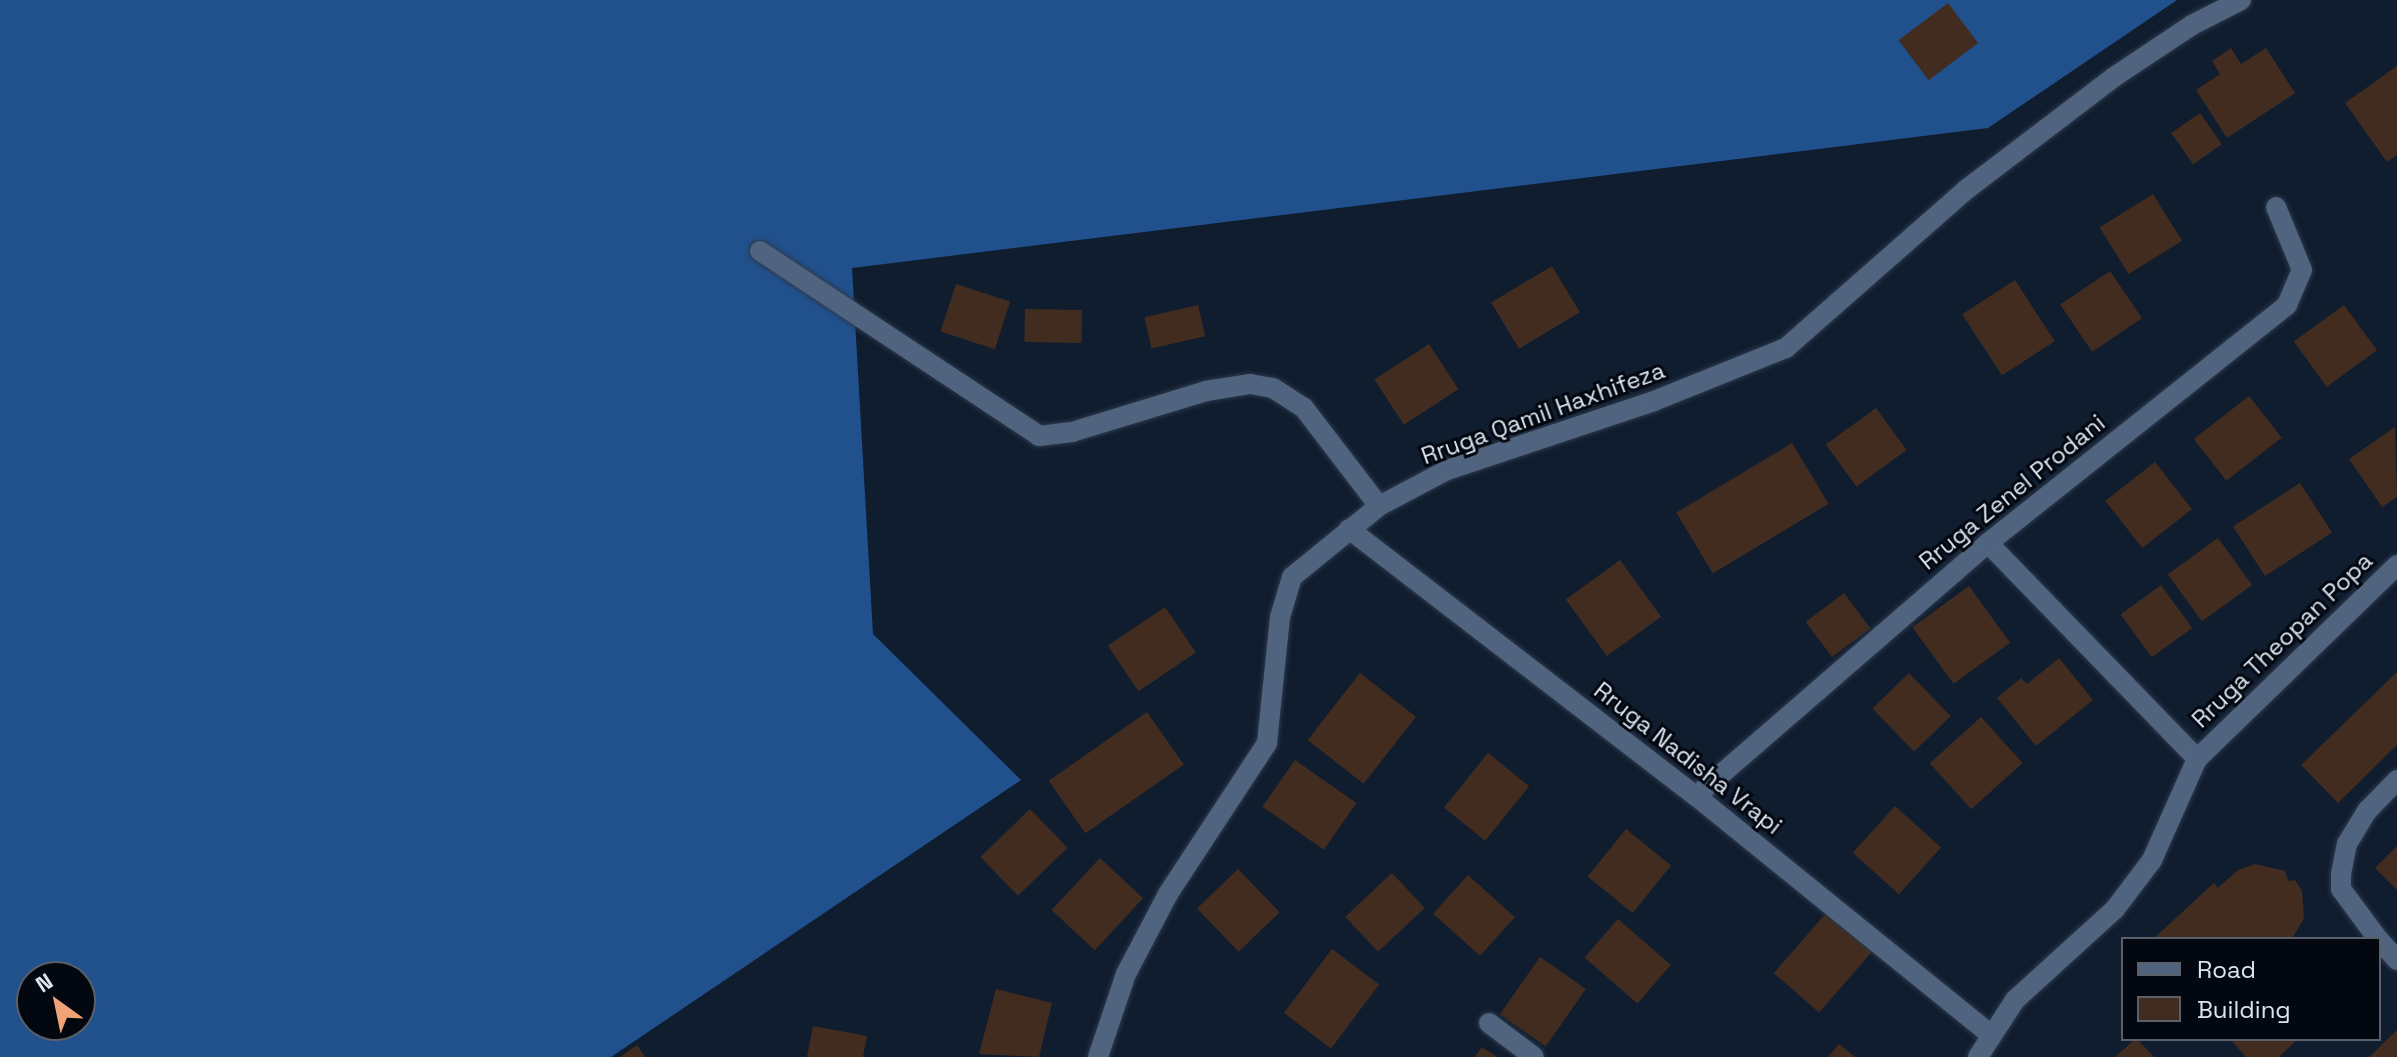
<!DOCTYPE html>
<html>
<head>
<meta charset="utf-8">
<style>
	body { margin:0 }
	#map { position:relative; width:2397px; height:1057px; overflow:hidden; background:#101d2f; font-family:"Space Grotesk",sans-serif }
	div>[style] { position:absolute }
	.forest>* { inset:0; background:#21518d }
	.building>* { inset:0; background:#422c1f; transform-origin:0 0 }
	.roads { filter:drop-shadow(0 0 2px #2c394a) drop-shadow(0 0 2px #2c394a) }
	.minor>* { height:20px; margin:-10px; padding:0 10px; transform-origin:10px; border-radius:10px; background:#506480 }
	span { translate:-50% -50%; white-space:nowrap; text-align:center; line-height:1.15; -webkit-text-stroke:6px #03070f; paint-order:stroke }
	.street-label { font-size:24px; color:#dbe5f1 }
	.legend { position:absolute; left:2121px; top:937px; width:260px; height:104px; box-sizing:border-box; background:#03070f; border:2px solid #596069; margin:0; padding:10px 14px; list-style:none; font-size:24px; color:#dbe5f1 }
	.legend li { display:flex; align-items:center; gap:16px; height:40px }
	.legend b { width:40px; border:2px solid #596069 }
	.north { position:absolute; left:16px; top:961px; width:80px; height:80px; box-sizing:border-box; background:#03070f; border:2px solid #596069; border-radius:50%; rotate:327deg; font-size:22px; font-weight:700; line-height:32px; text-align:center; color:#dbe5f1 }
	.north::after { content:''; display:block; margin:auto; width:28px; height:36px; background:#efa377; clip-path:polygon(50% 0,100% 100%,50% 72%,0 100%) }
</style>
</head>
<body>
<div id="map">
	<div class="forest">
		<i style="clip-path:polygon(evenodd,0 0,2177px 0,1988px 128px,852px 268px,873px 634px,1021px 780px,611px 1057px,0 1057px,0 0,32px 977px,80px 977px,80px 1025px,32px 1025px,32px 977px)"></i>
	</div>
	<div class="building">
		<i style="left:1948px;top:3px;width:50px;height:62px;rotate:53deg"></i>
		<i style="clip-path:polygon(2231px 48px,2241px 64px,2266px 48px,2295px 93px,2227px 138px,2196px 90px,2220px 74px,2212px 61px)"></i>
		<i style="clip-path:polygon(2397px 66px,2397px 155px,2387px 162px,2345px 103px)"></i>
		<i style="left:2200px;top:113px;width:38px;height:35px;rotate:55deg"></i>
		<i style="left:2153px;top:194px;width:55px;height:63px;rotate:58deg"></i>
		<i style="left:1552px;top:266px;width:54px;height:71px;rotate:59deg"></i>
		<i style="left:2110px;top:271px;width:57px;height:60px;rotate:56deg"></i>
		<i style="left:2015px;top:280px;width:73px;height:63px;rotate:57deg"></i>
		<i style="left:956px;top:284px;width:57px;height:50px;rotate:18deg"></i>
		<i style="left:1198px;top:305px;width:32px;height:55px;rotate:77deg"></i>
		<i style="left:2344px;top:305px;width:56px;height:62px;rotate:54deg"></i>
		<i style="left:1025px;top:309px;width:57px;height:33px;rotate:1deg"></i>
		<i style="left:1429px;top:344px;width:54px;height:65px;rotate:57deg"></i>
		<i style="left:2249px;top:396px;width:53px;height:70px;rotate:52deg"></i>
		<i style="left:1876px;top:408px;width:52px;height:62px;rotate:54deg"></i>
		<i style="clip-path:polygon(2395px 427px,2397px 497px,2382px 507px,2349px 459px)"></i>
		<i style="left:1792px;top:443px;width:71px;height:135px;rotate:59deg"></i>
		<i style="left:2155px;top:462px;width:60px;height:63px;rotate:52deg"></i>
		<i style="left:2300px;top:483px;width:59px;height:80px;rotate:57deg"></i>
		<i style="left:2218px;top:538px;width:58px;height:62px;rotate:54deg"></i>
		<i style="left:1620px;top:560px;width:70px;height:67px;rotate:54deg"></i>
		<i style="left:2161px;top:585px;width:53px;height:50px;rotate:54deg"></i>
		<i style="left:1969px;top:586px;width:70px;height:70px;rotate:54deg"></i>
		<i style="left:1844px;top:593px;width:44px;height:48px;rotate:53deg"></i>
		<i style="left:1165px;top:607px;width:55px;height:69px;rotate:56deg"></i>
		<i style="clip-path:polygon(2059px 658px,2093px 700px,2036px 746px,1997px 698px,2021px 678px,2027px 684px)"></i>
		<i style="clip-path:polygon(2397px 672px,2397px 745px,2338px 803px,2301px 765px)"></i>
		<i style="left:1360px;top:673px;width:71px;height:85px;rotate:38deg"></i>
		<i style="left:1909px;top:673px;width:60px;height:51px;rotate:46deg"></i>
		<i style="left:1147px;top:712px;width:64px;height:120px;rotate:55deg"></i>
		<i style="left:1981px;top:717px;width:62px;height:69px;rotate:48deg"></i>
		<i style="left:1488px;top:753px;width:53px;height:70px;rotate:39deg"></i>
		<i style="left:1295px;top:760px;width:75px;height:57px;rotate:35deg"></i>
		<i style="left:1895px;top:806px;width:62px;height:63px;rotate:42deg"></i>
		<i style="left:1030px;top:809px;width:54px;height:69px;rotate:46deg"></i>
		<i style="left:1626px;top:829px;width:58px;height:61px;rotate:39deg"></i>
		<i style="clip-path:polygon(2397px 846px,2397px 890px,2375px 868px)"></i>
		<i style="left:1100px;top:858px;width:59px;height:71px;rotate:43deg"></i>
		<i style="clip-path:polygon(2255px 864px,2285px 871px,2288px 881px,2295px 880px,2302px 891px,2304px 918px,2292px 939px,2153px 939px,2214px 883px,2218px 888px,2238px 870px)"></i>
		<i style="left:1238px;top:869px;width:60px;height:57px;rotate:46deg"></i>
		<i style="left:1392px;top:873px;width:48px;height:64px;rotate:47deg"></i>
		<i style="left:1468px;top:875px;width:63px;height:52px;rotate:42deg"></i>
		<i style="left:1827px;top:912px;width:60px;height:81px;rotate:41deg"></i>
		<i style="left:1618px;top:919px;width:70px;height:51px;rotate:41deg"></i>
		<i style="left:1332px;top:949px;width:59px;height:80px;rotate:37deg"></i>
		<i style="left:1540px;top:957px;width:56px;height:70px;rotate:35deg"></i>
		<i style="clip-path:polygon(996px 989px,1052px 1003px,1039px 1057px,979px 1054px)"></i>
		<i style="clip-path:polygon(813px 1026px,867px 1036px,863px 1057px,807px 1057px)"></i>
		<i style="clip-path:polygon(2397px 1030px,2397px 1057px,2369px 1057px)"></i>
		<i style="clip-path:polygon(2137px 1039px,2154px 1057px,2115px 1057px,2135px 1039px)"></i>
		<i style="clip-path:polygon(2230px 1039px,2298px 1039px,2279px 1057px,2246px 1057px)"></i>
		<i style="clip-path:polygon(1839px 1044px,1855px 1057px,1828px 1057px)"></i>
		<i style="clip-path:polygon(637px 1045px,645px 1057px,620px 1057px)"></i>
		<i style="clip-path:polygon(1482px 1047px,1497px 1057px,1475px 1057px)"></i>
	</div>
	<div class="roads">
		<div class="minor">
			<i style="left:760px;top:251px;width:335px;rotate:33.5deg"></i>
			<i style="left:1039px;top:436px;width:33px;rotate:-7deg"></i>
			<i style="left:1072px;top:432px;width:140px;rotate:-17deg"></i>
			<i style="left:1206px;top:391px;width:45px;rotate:-9deg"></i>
			<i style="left:1250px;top:384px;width:23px;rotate:10deg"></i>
			<i style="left:1273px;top:388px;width:37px;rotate:33deg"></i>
			<i style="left:1304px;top:408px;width:123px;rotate:52.6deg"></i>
			<i style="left:1349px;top:529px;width:438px;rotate:37.6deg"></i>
			<i style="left:1696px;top:796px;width:378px;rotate:39deg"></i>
			<i style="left:1988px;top:543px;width:301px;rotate:45.9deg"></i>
			<i style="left:1696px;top:796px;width:386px;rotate:-40.9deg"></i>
			<i style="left:1988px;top:543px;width:382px;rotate:-38.5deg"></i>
			<i style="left:2287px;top:305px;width:38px;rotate:-67deg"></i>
			<i style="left:2302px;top:270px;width:68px;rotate:-112.4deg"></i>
			<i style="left:2378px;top:939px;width:62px;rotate:-126.5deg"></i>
			<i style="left:2341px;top:889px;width:15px;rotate:-90deg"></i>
			<i style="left:2341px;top:874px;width:31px;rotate:-79deg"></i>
			<i style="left:2347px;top:844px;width:39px;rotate:-59deg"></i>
			<i style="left:2367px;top:811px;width:43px;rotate:-45.9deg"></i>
			<i style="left:2379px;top:940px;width:27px;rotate:48deg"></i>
			<i style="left:1489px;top:1023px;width:56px;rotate:37.1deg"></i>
			<i style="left:1098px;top:1057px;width:88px;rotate:-71.4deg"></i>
			<i style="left:1126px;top:974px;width:90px;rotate:-62.3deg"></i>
			<i style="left:1168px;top:894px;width:181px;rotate:-56.7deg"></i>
			<i style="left:1267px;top:743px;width:127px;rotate:-84.1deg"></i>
			<i style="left:1280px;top:617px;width:42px;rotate:-73.3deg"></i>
			<i style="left:1292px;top:577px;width:112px;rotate:-39.2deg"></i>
			<i style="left:1379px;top:506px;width:77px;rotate:-27.9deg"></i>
			<i style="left:1447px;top:470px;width:218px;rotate:-18.4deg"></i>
			<i style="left:1654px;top:401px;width:142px;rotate:-21.9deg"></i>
			<i style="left:1786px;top:348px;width:241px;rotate:-41.3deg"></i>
			<i style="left:1967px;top:189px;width:185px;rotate:-37.3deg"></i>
			<i style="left:2114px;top:77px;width:94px;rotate:-33.7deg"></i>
			<i style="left:2192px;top:25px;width:55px;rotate:-27deg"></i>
			<i style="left:1978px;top:1057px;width:68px;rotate:-57deg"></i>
			<i style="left:2015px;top:1000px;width:135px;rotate:-42.3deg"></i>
			<i style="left:2115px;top:909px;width:61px;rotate:-52.9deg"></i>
			<i style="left:2152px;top:860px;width:111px;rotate:-66deg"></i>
			<i style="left:2197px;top:759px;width:279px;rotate:-44.1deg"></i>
		</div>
	</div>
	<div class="street-label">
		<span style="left:1543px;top:413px;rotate:-20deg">Rruga Qamil Haxhifeza</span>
		<span style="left:2012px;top:492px;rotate:-39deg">Rruga Zenel Prodani</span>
		<span style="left:2282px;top:640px;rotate:-44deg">Rruga Theopan Popa</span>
		<span style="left:1688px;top:758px;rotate:38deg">Rruga Nadisha Vrapi</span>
	</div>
	<ul class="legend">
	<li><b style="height:10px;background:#506480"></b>Road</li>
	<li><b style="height:22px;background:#422c1f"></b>Building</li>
	</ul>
	<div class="north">N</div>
</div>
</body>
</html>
